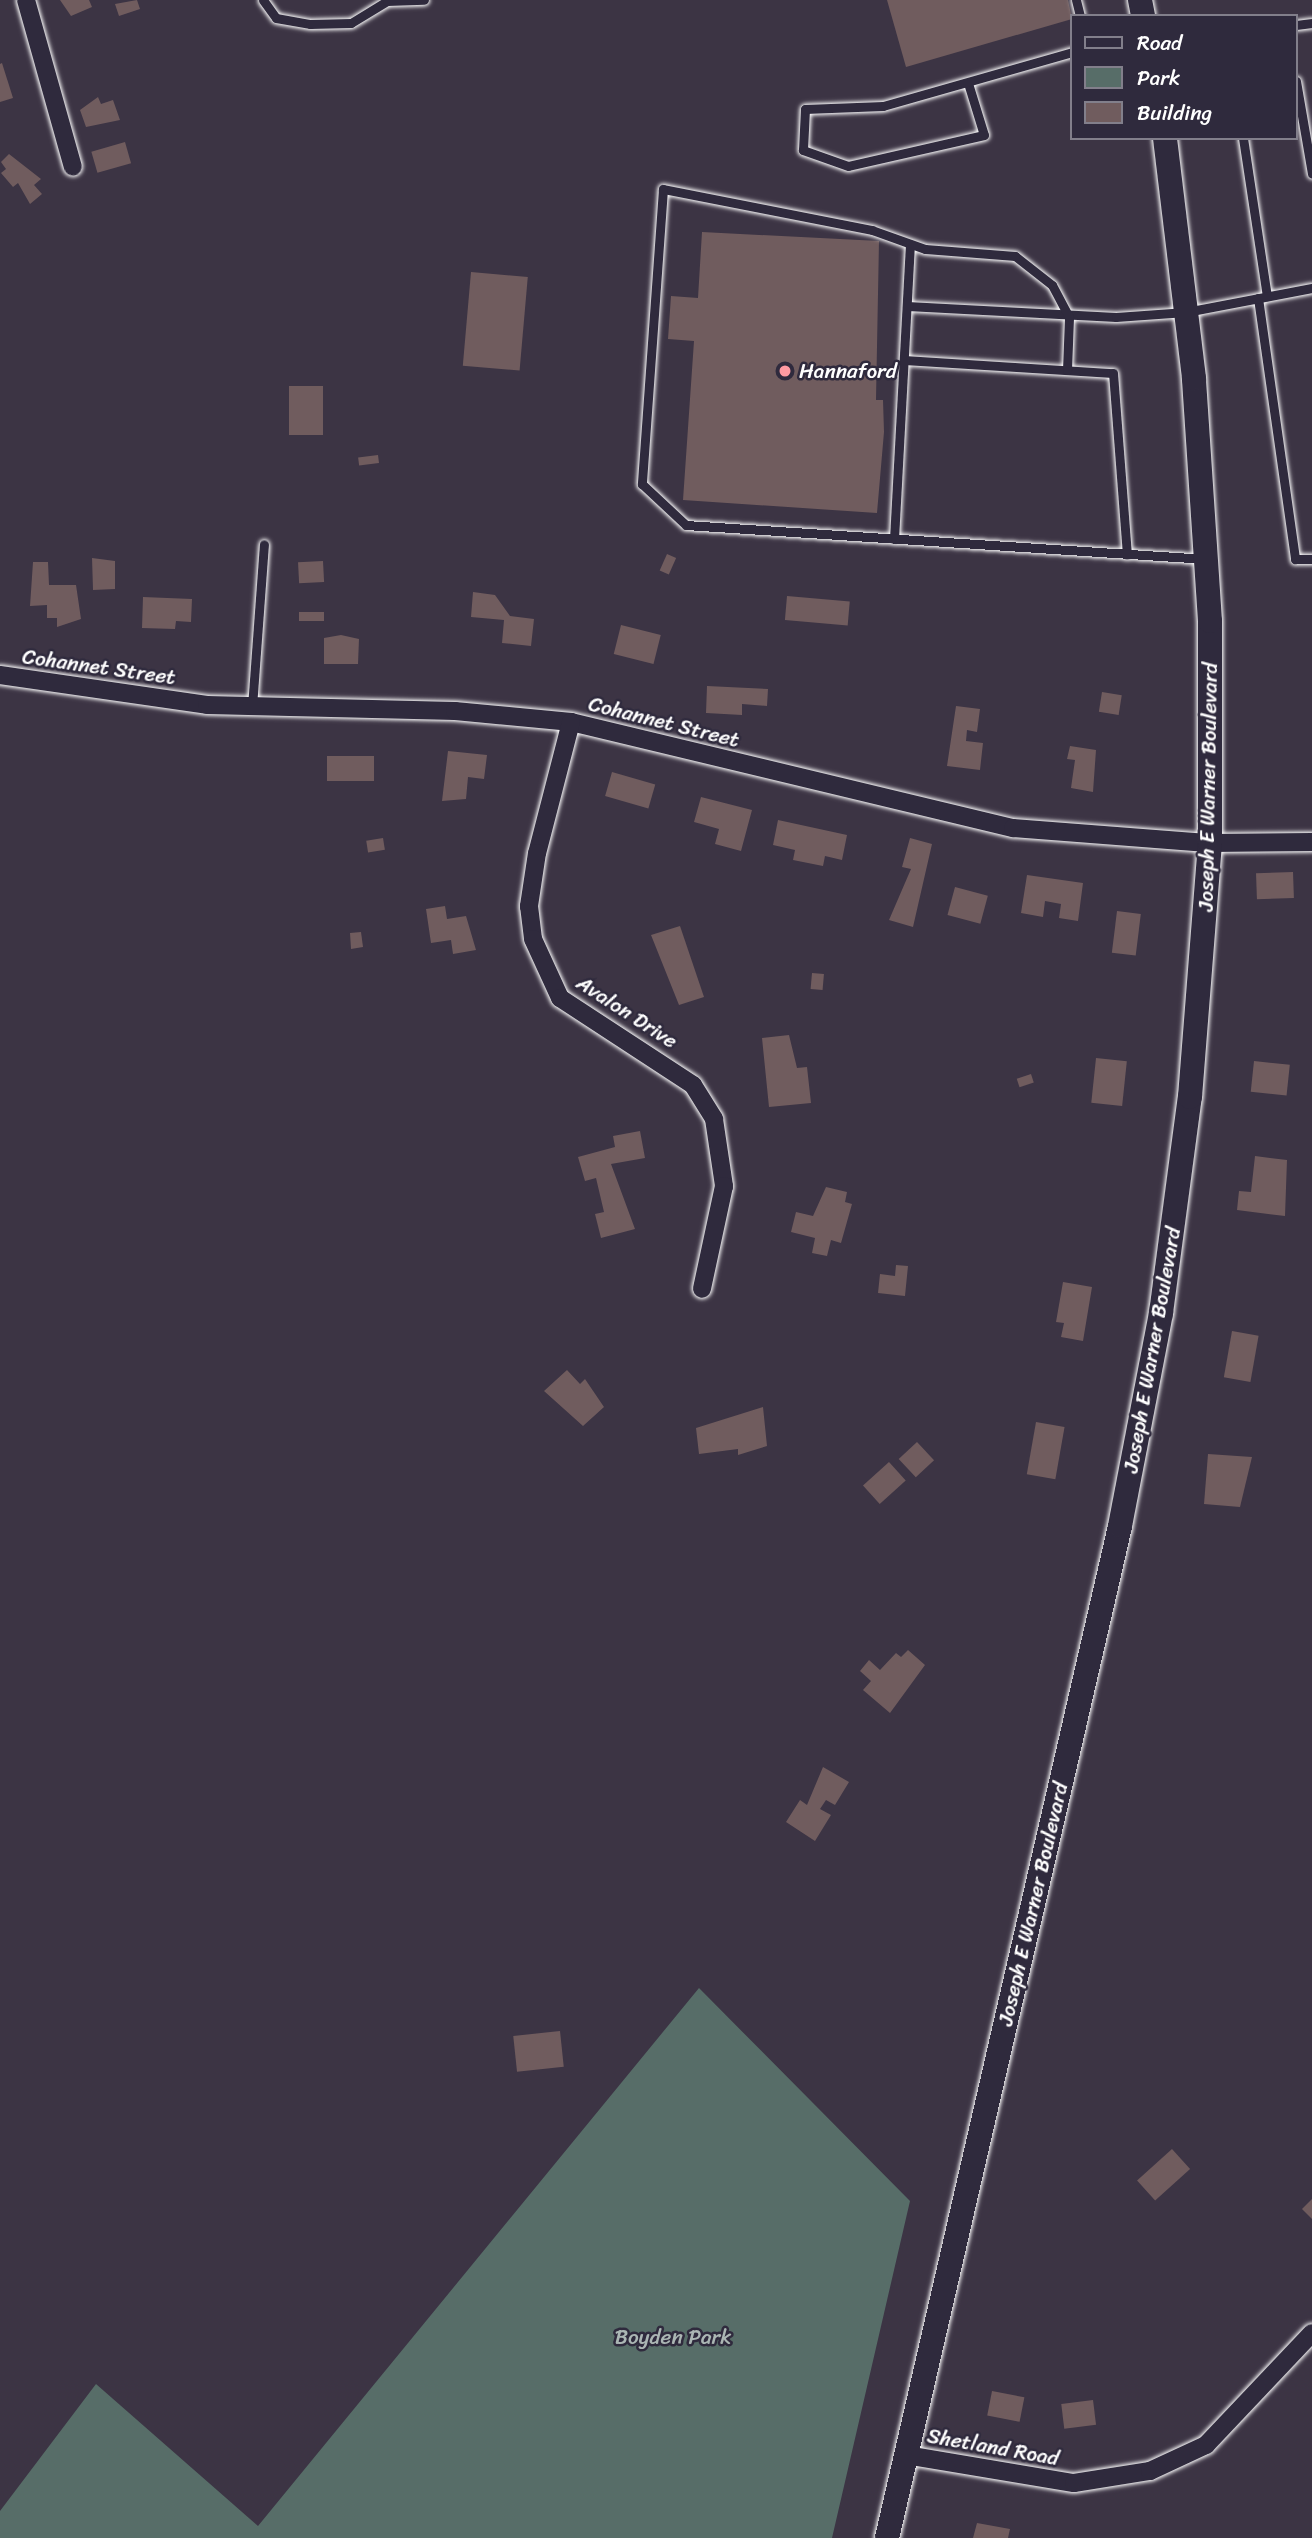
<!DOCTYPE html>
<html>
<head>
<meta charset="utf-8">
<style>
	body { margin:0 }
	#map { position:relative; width:1312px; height:2538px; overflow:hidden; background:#3c3444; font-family:Sriracha,sans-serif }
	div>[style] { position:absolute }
	.green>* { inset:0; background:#576d68 }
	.building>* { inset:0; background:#705c5e; transform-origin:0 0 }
	.roads { filter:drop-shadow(0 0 2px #fff) drop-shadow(0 0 2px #fff) }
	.service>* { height:9px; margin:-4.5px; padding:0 4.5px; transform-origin:4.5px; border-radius:4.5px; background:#2f2a3d }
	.minor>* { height:18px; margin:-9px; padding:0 9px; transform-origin:9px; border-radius:9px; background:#2f2a3d }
	.secondary>* { height:24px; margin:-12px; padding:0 12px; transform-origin:12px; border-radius:12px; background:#2f2a3d }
	.dots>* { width:19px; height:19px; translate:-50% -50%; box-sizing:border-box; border:4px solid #2f2a3d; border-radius:50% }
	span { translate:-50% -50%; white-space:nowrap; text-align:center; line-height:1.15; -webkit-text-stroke:5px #2f2a3d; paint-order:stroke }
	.poi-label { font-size:21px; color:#fff }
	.left { translate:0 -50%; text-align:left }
	.street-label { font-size:21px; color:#fff }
	.park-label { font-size:21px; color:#abb6b4 }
	.legend { position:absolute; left:1070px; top:14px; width:228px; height:126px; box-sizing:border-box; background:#2f2a3d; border:2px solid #827f8b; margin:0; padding:9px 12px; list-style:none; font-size:21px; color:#fff }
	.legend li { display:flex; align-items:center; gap:14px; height:35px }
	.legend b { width:35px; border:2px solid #827f8b }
</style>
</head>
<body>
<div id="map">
	<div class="green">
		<i style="clip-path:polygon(699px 1988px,910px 2201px,832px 2538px,0 2538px,0 2511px,96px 2384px,258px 2526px)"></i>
	</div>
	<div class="building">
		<i style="clip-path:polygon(60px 0,89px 0,92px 7px,71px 16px)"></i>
		<i style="clip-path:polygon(137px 0,140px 9px,119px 16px,115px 4px)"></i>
		<i style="clip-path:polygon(887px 0,1068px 0,1072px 19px,906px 67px)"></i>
		<i style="clip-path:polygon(2px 63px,13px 98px,0 102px,0 64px)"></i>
		<i style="clip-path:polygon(98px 97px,101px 104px,113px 100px,120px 120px,86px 127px,80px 110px)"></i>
		<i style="left:125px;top:142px;width:22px;height:35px;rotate:74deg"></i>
		<i style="clip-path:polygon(9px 154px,41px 179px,34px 185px,42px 194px,30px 204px,18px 183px,13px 187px,1px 173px,6px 169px,1px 162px)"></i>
		<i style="clip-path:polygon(702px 232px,879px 241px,876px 400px,883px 400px,884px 432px,877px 513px,683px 500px,694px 341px,668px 339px,671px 296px,698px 298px)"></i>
		<i style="left:471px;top:272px;width:57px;height:94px;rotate:5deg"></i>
		<i style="left:323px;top:386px;width:49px;height:34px;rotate:90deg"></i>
		<i style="left:378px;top:455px;width:8px;height:20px;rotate:83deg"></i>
		<i style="left:667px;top:554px;width:10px;height:18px;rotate:24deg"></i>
		<i style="clip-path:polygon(92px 558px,115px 561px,115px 589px,93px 590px)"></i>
		<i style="left:323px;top:561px;width:21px;height:25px;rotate:87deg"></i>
		<i style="clip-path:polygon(33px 562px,48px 562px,49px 585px,76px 585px,81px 619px,57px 627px,57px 618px,47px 618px,47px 605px,30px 606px)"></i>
		<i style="clip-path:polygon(473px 592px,495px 595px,510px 616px,534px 619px,531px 646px,502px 643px,504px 620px,471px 617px)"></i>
		<i style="left:787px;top:596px;width:63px;height:24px;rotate:5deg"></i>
		<i style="clip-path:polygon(143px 597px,192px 599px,191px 622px,176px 621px,175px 629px,142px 628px)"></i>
		<i style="left:324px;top:612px;width:9px;height:25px;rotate:90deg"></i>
		<i style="left:621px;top:625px;width:41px;height:30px;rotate:14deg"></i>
		<i style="clip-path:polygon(341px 635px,359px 639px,358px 664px,324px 664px,324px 638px)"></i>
		<i style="clip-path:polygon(707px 686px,768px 689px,767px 706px,742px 704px,742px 715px,706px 713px)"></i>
		<i style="left:1102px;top:692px;width:20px;height:20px;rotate:9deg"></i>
		<i style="clip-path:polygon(956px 706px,980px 709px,977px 732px,967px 730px,966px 741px,983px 743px,980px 770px,947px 766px)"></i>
		<i style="clip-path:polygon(1070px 746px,1096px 750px,1093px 792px,1071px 788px,1075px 760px,1067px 759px)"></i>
		<i style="clip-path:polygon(448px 751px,487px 755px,484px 779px,468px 777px,466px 799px,442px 801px)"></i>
		<i style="left:327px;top:756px;width:47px;height:25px"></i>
		<i style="left:612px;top:772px;width:45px;height:25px;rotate:16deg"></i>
		<i style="clip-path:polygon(701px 797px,752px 810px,741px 851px,715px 844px,719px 829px,694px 822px)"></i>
		<i style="clip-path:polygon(778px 820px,847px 835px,842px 860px,825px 856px,823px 866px,793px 860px,795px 850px,773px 845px)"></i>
		<i style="left:383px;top:838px;width:12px;height:17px;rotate:81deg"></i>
		<i style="clip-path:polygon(910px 838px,932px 844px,913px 927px,889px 920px,911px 869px,902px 867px)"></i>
		<i style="left:1293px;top:872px;width:26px;height:37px;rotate:88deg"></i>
		<i style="clip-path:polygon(1027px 875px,1083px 883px,1078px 921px,1059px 918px,1061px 904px,1045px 901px,1043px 917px,1021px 913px)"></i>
		<i style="left:955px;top:887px;width:34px;height:29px;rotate:15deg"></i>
		<i style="clip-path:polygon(445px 906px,447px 919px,466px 916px,476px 950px,453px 954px,451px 940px,431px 943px,426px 909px)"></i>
		<i style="left:1117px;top:911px;width:24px;height:42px;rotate:7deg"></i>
		<i style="clip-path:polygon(680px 926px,704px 997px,679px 1005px,651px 935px)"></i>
		<i style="clip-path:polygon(361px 932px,363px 947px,351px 949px,350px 933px)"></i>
		<i style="left:812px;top:973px;width:12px;height:16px;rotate:5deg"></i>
		<i style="clip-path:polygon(789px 1035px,797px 1068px,807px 1067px,811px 1103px,769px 1107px,762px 1038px)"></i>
		<i style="left:1096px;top:1058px;width:31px;height:45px;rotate:6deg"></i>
		<i style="left:1254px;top:1061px;width:36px;height:31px;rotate:6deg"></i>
		<i style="left:1031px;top:1074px;width:9px;height:15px;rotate:72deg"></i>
		<i style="clip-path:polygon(640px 1131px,645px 1158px,611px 1164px,635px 1229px,601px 1238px,595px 1214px,604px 1212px,596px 1178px,585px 1181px,578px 1157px,615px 1147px,613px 1136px)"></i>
		<i style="clip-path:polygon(1255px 1156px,1287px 1160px,1285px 1216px,1237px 1210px,1239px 1191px,1251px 1192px)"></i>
		<i style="clip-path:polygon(826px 1187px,847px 1192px,845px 1202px,852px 1204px,841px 1243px,831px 1240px,827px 1256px,812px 1253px,815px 1238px,791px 1232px,796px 1212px,813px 1216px)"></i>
		<i style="clip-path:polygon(896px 1265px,908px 1266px,905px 1296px,878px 1293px,880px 1274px,895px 1276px)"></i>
		<i style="clip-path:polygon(1063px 1282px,1092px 1287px,1083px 1341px,1061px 1337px,1064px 1323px,1056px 1322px)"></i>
		<i style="left:1232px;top:1331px;width:27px;height:47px;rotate:10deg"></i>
		<i style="clip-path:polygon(567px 1370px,580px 1384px,585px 1379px,604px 1407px,583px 1426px,544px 1391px)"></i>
		<i style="clip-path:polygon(763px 1407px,767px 1446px,738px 1455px,738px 1449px,699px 1454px,696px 1428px)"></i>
		<i style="left:1036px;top:1422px;width:29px;height:53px;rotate:10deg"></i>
		<i style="left:917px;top:1442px;width:25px;height:25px;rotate:47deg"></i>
		<i style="clip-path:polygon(1208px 1454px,1252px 1457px,1240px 1507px,1204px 1504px)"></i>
		<i style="left:889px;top:1462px;width:25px;height:35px;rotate:48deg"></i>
		<i style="clip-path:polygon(908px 1650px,925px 1665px,890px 1713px,863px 1690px,871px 1681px,860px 1671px,869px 1660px,880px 1670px,896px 1653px,901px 1657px)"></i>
		<i style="clip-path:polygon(823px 1767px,849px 1782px,835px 1805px,826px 1800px,820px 1809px,831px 1815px,815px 1841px,786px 1822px,800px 1800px,807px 1805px)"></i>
		<i style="left:560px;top:2031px;width:36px;height:47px;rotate:84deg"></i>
		<i style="left:1172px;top:2149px;width:27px;height:47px;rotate:48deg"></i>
		<i style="clip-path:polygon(1312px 2199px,1312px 2219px,1302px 2209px)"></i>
		<i style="left:992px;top:2391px;width:33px;height:25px;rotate:11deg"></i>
		<i style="left:1093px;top:2400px;width:25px;height:32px;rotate:83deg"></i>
		<i style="clip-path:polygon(977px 2523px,1010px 2529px,1008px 2538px,973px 2538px)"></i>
	</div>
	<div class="roads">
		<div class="service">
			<i style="left:263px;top:0;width:22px;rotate:54deg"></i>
			<i style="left:276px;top:18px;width:35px;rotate:10deg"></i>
			<i style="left:310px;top:24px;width:41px;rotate:-1.4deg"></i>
			<i style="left:351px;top:23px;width:42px;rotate:-31.4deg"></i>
			<i style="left:387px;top:1px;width:37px;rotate:-2deg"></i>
			<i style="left:1076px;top:0;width:16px;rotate:76deg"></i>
			<i style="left:1296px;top:25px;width:16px;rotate:-7deg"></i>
			<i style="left:1296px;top:81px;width:94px;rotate:80.2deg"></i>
			<i style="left:968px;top:83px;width:54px;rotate:72.9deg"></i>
			<i style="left:984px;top:135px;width:139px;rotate:167.2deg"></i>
			<i style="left:848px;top:166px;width:48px;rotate:-160.4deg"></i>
			<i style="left:803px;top:150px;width:41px;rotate:-87.2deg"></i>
			<i style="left:805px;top:109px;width:78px;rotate:-2.2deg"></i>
			<i style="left:883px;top:106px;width:197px;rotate:-15.9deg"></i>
			<i style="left:1243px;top:138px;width:160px;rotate:81.4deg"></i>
			<i style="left:1258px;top:298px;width:264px;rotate:81.9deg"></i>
			<i style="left:1295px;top:559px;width:17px"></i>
			<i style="left:907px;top:306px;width:209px;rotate:3deg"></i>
			<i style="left:1116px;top:317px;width:70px;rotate:-4.1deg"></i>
			<i style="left:1186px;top:312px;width:128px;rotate:-10.8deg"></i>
			<i style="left:904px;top:360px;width:209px;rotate:3.6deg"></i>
			<i style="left:1113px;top:373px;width:182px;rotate:85.6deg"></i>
			<i style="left:1067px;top:370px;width:53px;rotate:-87.8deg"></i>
			<i style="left:1069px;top:317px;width:36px;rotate:-118deg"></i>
			<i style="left:1052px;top:285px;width:47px;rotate:-141.9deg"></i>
			<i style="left:1015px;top:256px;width:90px;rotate:-175.6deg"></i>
			<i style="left:925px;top:249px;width:56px;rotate:-160.3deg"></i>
			<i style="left:872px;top:230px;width:213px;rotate:-168.9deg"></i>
			<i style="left:663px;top:189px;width:296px;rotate:94.1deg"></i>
			<i style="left:642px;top:484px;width:60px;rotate:43deg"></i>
			<i style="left:686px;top:525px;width:521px;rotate:3.74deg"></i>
			<i style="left:894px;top:539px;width:295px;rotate:-86.9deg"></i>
			<i style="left:252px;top:707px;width:163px;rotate:-85.8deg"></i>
		</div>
		<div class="minor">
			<i style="left:26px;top:0;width:173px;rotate:74.3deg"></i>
			<i style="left:0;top:675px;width:209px;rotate:8.2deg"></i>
			<i style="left:207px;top:705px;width:248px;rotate:1.4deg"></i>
			<i style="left:455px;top:711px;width:117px;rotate:5.4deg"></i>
			<i style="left:571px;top:722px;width:455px;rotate:13.5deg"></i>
			<i style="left:1013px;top:828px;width:198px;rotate:4.4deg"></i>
			<i style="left:1210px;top:843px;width:102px;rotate:-0.6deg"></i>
			<i style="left:571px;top:722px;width:135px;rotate:104.5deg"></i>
			<i style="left:537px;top:853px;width:54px;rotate:98.6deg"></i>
			<i style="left:529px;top:906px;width:33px;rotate:83deg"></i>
			<i style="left:533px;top:939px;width:65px;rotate:65.4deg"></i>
			<i style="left:560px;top:998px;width:159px;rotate:33.2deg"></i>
			<i style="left:693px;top:1085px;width:40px;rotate:58deg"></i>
			<i style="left:714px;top:1119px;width:68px;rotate:81.5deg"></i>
			<i style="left:724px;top:1186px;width:105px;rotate:102.1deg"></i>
			<i style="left:906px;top:2455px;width:170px;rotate:9.5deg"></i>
			<i style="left:1074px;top:2483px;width:77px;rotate:-9deg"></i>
			<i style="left:1150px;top:2471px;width:62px;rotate:-24.9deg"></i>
			<i style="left:1206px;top:2445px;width:154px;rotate:-46.6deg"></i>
		</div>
		<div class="secondary">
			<i style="left:1140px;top:0;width:16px;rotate:79deg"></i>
			<i style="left:887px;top:2538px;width:1038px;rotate:-77.03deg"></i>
			<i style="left:1120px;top:1526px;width:217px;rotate:-79.1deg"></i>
			<i style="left:1161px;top:1313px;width:218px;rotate:-82.4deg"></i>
			<i style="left:1190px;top:1097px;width:255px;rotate:-85.5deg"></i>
			<i style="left:1210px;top:843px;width:222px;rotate:-90deg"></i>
			<i style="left:1210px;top:621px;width:244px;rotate:-93.8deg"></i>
			<i style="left:1194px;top:378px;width:242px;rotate:-96.9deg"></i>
		</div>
	</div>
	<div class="dots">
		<i style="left:785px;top:371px;background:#ff9aa2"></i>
	</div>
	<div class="poi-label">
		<span class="left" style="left:799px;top:371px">Hannaford</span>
	</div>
	<div class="street-label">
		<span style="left:99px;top:667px;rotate:8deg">Cohannet Street</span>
		<span style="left:664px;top:722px;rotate:14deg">Cohannet Street</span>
		<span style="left:1208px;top:787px;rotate:-89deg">Joseph E Warner Boulevard</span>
		<span style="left:627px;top:1012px;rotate:33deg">Avalon Drive</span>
		<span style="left:1152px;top:1350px;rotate:-80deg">Joseph E Warner Boulevard</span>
		<span style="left:1033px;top:1904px;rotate:-77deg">Joseph E Warner Boulevard</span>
		<span style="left:993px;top:2447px;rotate:10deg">Shetland Road</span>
	</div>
	<div class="park-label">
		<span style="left:673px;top:2337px">Boyden Park</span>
	</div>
	<ul class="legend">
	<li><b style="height:9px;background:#2f2a3d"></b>Road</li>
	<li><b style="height:19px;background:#576d68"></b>Park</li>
	<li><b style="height:19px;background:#705c5e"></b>Building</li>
	</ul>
</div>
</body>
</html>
